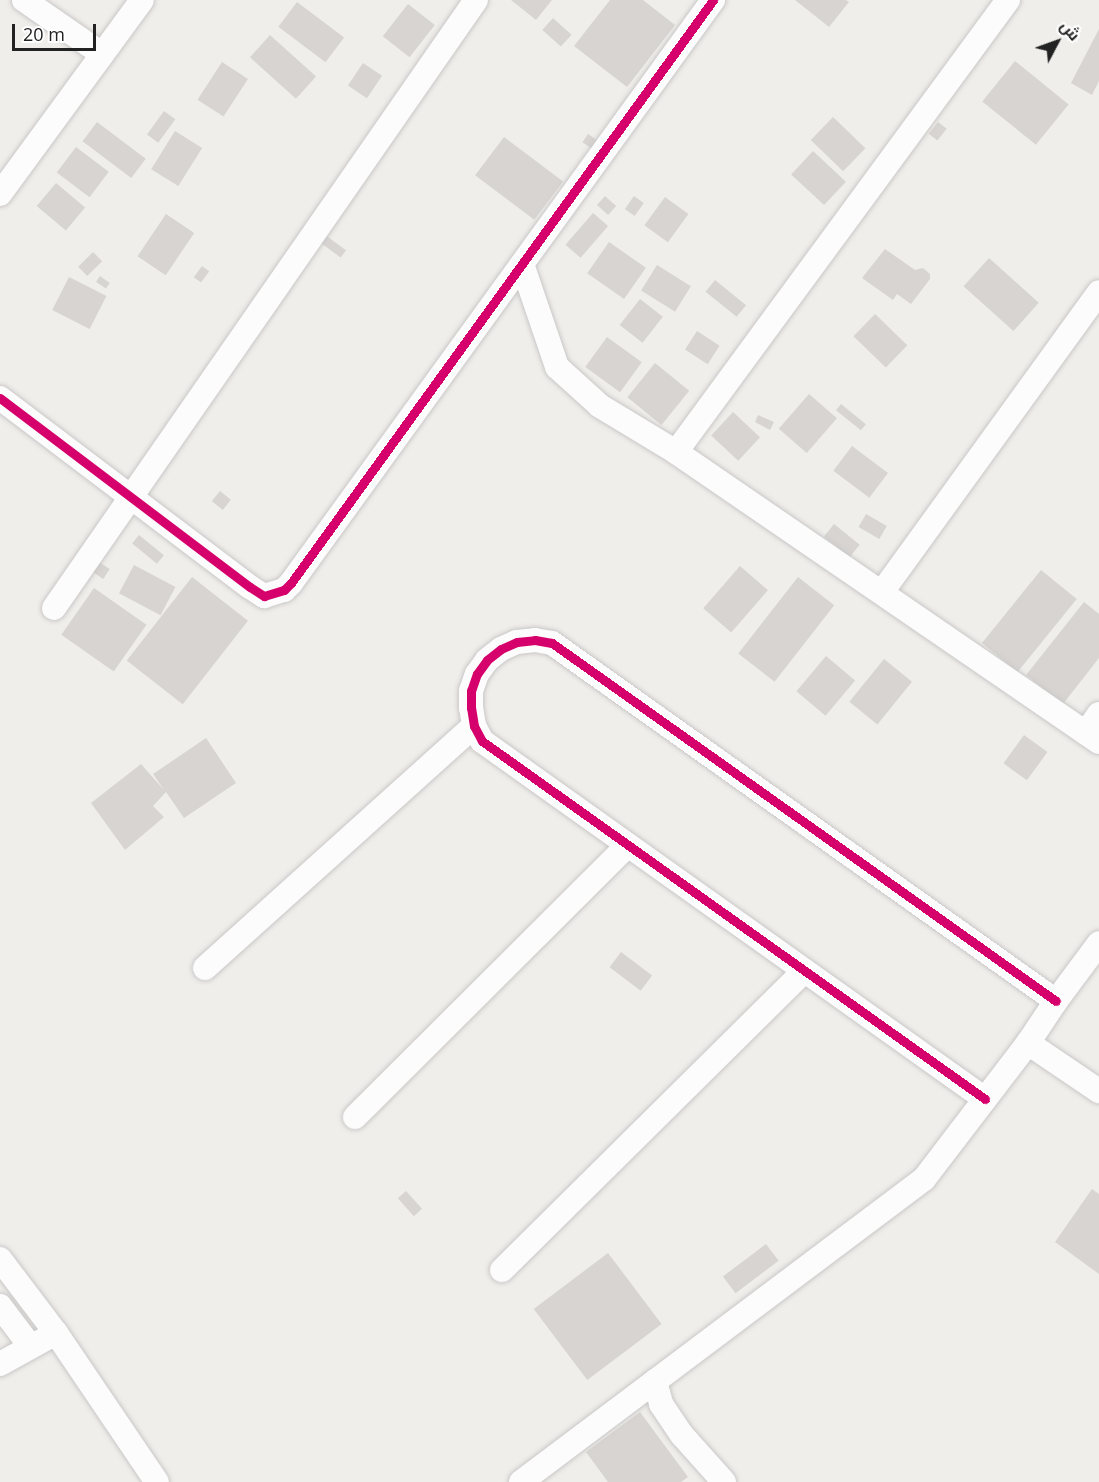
<!DOCTYPE html>
<html>
<head>
<meta charset="utf-8">
<style>
	body { margin:0 }
	#map { position:relative; width:1099px; height:1482px; overflow:hidden; background:#f0eeeb; font-family:"Open Sans",Cairo,sans-serif }
	div>[style] { position:absolute }
	.building>* { inset:0; background:#d7d4d2; transform-origin:0 0 }
	.roads { filter:drop-shadow(0 0 2px #c9c8c7) drop-shadow(0 0 2px #c9c8c7) }
	.minor>* { height:24px; margin:-12px; padding:0 12px; transform-origin:12px; border-radius:12px; background:#fdfcfc }
	.cycleway>* { height:9px; margin:-4.5px; padding:0 4.5px; transform-origin:4.5px; border-radius:4.5px; background:#d6006c }
	span { translate:-50% -50%; white-space:nowrap; text-align:center; line-height:1.15; -webkit-text-stroke:4.5px #fff; paint-order:stroke }
	.north { position:absolute; left:1027px; top:12px; width:60px; height:60px; -webkit-text-stroke:4px #fff; paint-order:stroke; rotate:49deg; font-size:16px; font-weight:700; line-height:24px; text-align:center; color:#222 }
	.north::after { content:''; display:block; margin:auto; width:21px; height:27px; background:#222; clip-path:polygon(50% 0,100% 100%,50% 72%,0 100%) }
	.scale { position:absolute; left:12px; top:24px; width:84px; height:27px; box-sizing:border-box; border:3px solid #222; border-top:0; padding-left:8px; font-size:18px; line-height:21px; white-space:nowrap; color:#222; -webkit-text-stroke:4px #fff; paint-order:stroke }
</style>
</head>
<body>
<div id="map">
	<div class="building">
		<i style="clip-path:polygon(511px 0,552px 0,536px 20px)"></i>
		<i style="clip-path:polygon(610px 0,643px 0,675px 25px,627px 87px,574px 46px)"></i>
		<i style="clip-path:polygon(795px 0,846px 0,849px 2px,829px 27px)"></i>
		<i style="left:297px;top:2px;width:59px;height:31px;rotate:37deg"></i>
		<i style="left:408px;top:4px;width:34px;height:41px;rotate:38deg"></i>
		<i style="left:553px;top:18px;width:25px;height:16px;rotate:42deg"></i>
		<i style="clip-path:polygon(1099px 29px,1099px 81px,1092px 95px,1071px 83px)"></i>
		<i style="left:270px;top:35px;width:62px;height:30px;rotate:42deg"></i>
		<i style="left:1015px;top:61px;width:69px;height:52px;rotate:39deg"></i>
		<i style="left:222px;top:62px;width:31px;height:45px;rotate:33deg"></i>
		<i style="left:363px;top:63px;width:23px;height:27px;rotate:34deg"></i>
		<i style="left:164px;top:111px;width:14px;height:29px;rotate:36deg"></i>
		<i style="left:833px;top:117px;width:45px;height:32px;rotate:44deg"></i>
		<i style="left:97px;top:122px;width:61px;height:24px;rotate:37deg"></i>
		<i style="left:938px;top:122px;width:11px;height:15px;rotate:38deg"></i>
		<i style="left:175px;top:131px;width:32px;height:45px;rotate:32deg"></i>
		<i style="left:588px;top:134px;width:11px;height:10px;rotate:34deg"></i>
		<i style="left:504px;top:137px;width:74px;height:48px;rotate:37deg"></i>
		<i style="left:76px;top:147px;width:41px;height:32px;rotate:37deg"></i>
		<i style="left:813px;top:151px;width:45px;height:32px;rotate:43deg"></i>
		<i style="left:56px;top:183px;width:38px;height:30px;rotate:40deg"></i>
		<i style="left:605px;top:196px;width:15px;height:12px;rotate:42deg"></i>
		<i style="left:634px;top:196px;width:12px;height:16px;rotate:35deg"></i>
		<i style="left:665px;top:197px;width:29px;height:35px;rotate:36deg"></i>
		<i style="left:593px;top:213px;width:20px;height:42px;rotate:41deg"></i>
		<i style="left:166px;top:214px;width:34px;height:51px;rotate:34deg"></i>
		<i style="left:325px;top:235px;width:26px;height:9px;rotate:36deg"></i>
		<i style="left:609px;top:242px;width:45px;height:38px;rotate:35deg"></i>
		<i style="clip-path:polygon(885px 249px,915px 270px,923px 268px,930px 274px,930px 279px,911px 304px,897px 294px,893px 300px,862px 278px)"></i>
		<i style="left:93px;top:252px;width:13px;height:21px;rotate:45deg"></i>
		<i style="left:989px;top:258px;width:67px;height:38px;rotate:42deg"></i>
		<i style="left:657px;top:265px;width:40px;height:30px;rotate:32deg"></i>
		<i style="left:202px;top:266px;width:9px;height:14px;rotate:36deg"></i>
		<i style="left:100px;top:276px;width:12px;height:7px;rotate:35deg"></i>
		<i style="left:69px;top:277px;width:42px;height:37px;rotate:27deg"></i>
		<i style="left:715px;top:280px;width:40px;height:15px;rotate:39deg"></i>
		<i style="left:640px;top:299px;width:29px;height:33px;rotate:38deg"></i>
		<i style="left:875px;top:314px;width:45px;height:31px;rotate:44deg"></i>
		<i style="left:697px;top:331px;width:27px;height:22px;rotate:33deg"></i>
		<i style="left:607px;top:337px;width:43px;height:37px;rotate:36deg"></i>
		<i style="left:655px;top:363px;width:44px;height:44px;rotate:39deg"></i>
		<i style="left:809px;top:394px;width:37px;height:46px;rotate:41deg"></i>
		<i style="left:841px;top:404px;width:32px;height:8px;rotate:39deg"></i>
		<i style="left:733px;top:412px;width:37px;height:32px;rotate:43deg"></i>
		<i style="clip-path:polygon(758px 415px,774px 422px,770px 430px,755px 422px)"></i>
		<i style="left:852px;top:446px;width:45px;height:31px;rotate:37deg"></i>
		<i style="left:220px;top:491px;width:14px;height:13px;rotate:39deg"></i>
		<i style="left:866px;top:514px;width:24px;height:15px;rotate:30deg"></i>
		<i style="left:834px;top:524px;width:33px;height:16px;rotate:39deg"></i>
		<i style="left:139px;top:535px;width:32px;height:11px;rotate:39deg"></i>
		<i style="left:93px;top:558px;width:20px;height:12px;rotate:33deg"></i>
		<i style="left:134px;top:565px;width:47px;height:32px;rotate:28deg"></i>
		<i style="left:740px;top:566px;width:37px;height:56px;rotate:41deg"></i>
		<i style="left:1041px;top:570px;width:46px;height:94px;rotate:39deg"></i>
		<i style="left:192px;top:577px;width:71px;height:106px;rotate:38deg"></i>
		<i style="left:798px;top:577px;width:46px;height:97px;rotate:38deg"></i>
		<i style="left:94px;top:588px;width:64px;height:57px;rotate:35deg"></i>
		<i style="clip-path:polygon(1084px 602px,1099px 614px,1099px 658px,1063px 704px,1026px 675px)"></i>
		<i style="left:826px;top:656px;width:38px;height:46px;rotate:40deg"></i>
		<i style="left:884px;top:659px;width:36px;height:55px;rotate:39deg"></i>
		<i style="left:1024px;top:735px;width:29px;height:35px;rotate:36deg"></i>
		<i style="clip-path:polygon(206px 738px,236px 783px,184px 818px,166px 792px,153px 806px,164px 817px,125px 850px,91px 803px,141px 764px,164px 790px,153px 774px)"></i>
		<i style="left:621px;top:952px;width:39px;height:19px;rotate:37deg"></i>
		<i style="clip-path:polygon(1092px 1189px,1099px 1194px,1099px 1274px,1055px 1242px)"></i>
		<i style="left:406px;top:1191px;width:24px;height:11px;rotate:48deg"></i>
		<i style="left:766px;top:1244px;width:21px;height:54px;rotate:53deg"></i>
		<i style="left:608px;top:1253px;width:89px;height:93px;rotate:53deg"></i>
		<i style="clip-path:polygon(640px 1412px,688px 1477px,681px 1482px,608px 1482px,586px 1452px)"></i>
	</div>
	<div class="roads">
		<div class="minor">
			<i style="left:24px;top:0;width:95px;rotate:34.7deg"></i>
			<i style="left:0;top:194px;width:240px;rotate:-53.8deg"></i>
			<i style="left:522px;top:264px;width:109px;rotate:71.2deg"></i>
			<i style="left:557px;top:367px;width:58px;rotate:42.2deg"></i>
			<i style="left:600px;top:406px;width:89px;rotate:31.2deg"></i>
			<i style="left:676px;top:452px;width:513px;rotate:34.43deg"></i>
			<i style="left:0;top:398px;width:313px;rotate:37.1deg"></i>
			<i style="left:250px;top:587px;width:17px;rotate:33deg"></i>
			<i style="left:264px;top:596px;width:21px;rotate:-17deg"></i>
			<i style="left:284px;top:590px;width:10px;rotate:-45deg"></i>
			<i style="left:291px;top:583px;width:720px;rotate:-54.1deg"></i>
			<i style="left:676px;top:452px;width:561px;rotate:-53.7deg"></i>
			<i style="left:882px;top:592px;width:370px;rotate:-54.1deg"></i>
			<i style="left:54px;top:608px;width:740px;rotate:-55.24deg"></i>
			<i style="left:1086px;top:733px;width:23px;rotate:-56deg"></i>
			<i style="left:205px;top:968px;width:362px;rotate:-42deg"></i>
			<i style="left:1028px;top:1043px;width:86px;rotate:34.1deg"></i>
			<i style="left:985px;top:1099px;width:617px;rotate:-144.56deg"></i>
			<i style="left:482px;top:741px;width:17px;rotate:-118deg"></i>
			<i style="left:474px;top:726px;width:18px;rotate:-99deg"></i>
			<i style="left:471px;top:708px;width:17px;rotate:-90deg"></i>
			<i style="left:471px;top:691px;width:18px;rotate:-71deg"></i>
			<i style="left:477px;top:674px;width:17px;rotate:-54deg"></i>
			<i style="left:487px;top:660px;width:18px;rotate:-38deg"></i>
			<i style="left:501px;top:649px;width:17px;rotate:-24deg"></i>
			<i style="left:517px;top:642px;width:18px;rotate:-6deg"></i>
			<i style="left:535px;top:640px;width:17px;rotate:10deg"></i>
			<i style="left:552px;top:643px;width:618px;rotate:35.39deg"></i>
			<i style="left:355px;top:1117px;width:385px;rotate:-44.9deg"></i>
			<i style="left:0;top:1259px;width:93px;rotate:52.9deg"></i>
			<i style="left:56px;top:1333px;width:180px;rotate:55.9deg"></i>
			<i style="left:502px;top:1270px;width:425px;rotate:-44.7deg"></i>
			<i style="left:0;top:1306px;width:51px;rotate:52.9deg"></i>
			<i style="left:0;top:1364px;width:64px;rotate:-29deg"></i>
			<i style="left:655px;top:1381px;width:24px;rotate:75deg"></i>
			<i style="left:661px;top:1404px;width:37px;rotate:56deg"></i>
			<i style="left:682px;top:1435px;width:63px;rotate:48.2deg"></i>
			<i style="left:521px;top:1482px;width:504px;rotate:-36.94deg"></i>
			<i style="left:924px;top:1179px;width:171px;rotate:-52.6deg"></i>
			<i style="left:1028px;top:1043px;width:50px;rotate:-56.3deg"></i>
			<i style="left:1056px;top:1001px;width:72px;rotate:-53.4deg"></i>
		</div>
	</div>
	<div class="cycleway">
		<i style="left:0;top:398px;width:313px;rotate:37.1deg"></i>
		<i style="left:250px;top:587px;width:17px;rotate:33deg"></i>
		<i style="left:264px;top:596px;width:21px;rotate:-17deg"></i>
		<i style="left:284px;top:590px;width:10px;rotate:-45deg"></i>
		<i style="left:291px;top:583px;width:720px;rotate:-54.1deg"></i>
		<i style="left:985px;top:1099px;width:617px;rotate:-144.56deg"></i>
		<i style="left:482px;top:741px;width:17px;rotate:-118deg"></i>
		<i style="left:474px;top:726px;width:18px;rotate:-99deg"></i>
		<i style="left:471px;top:708px;width:17px;rotate:-90deg"></i>
		<i style="left:471px;top:691px;width:18px;rotate:-71deg"></i>
		<i style="left:477px;top:674px;width:17px;rotate:-54deg"></i>
		<i style="left:487px;top:660px;width:18px;rotate:-38deg"></i>
		<i style="left:501px;top:649px;width:17px;rotate:-24deg"></i>
		<i style="left:517px;top:642px;width:18px;rotate:-6deg"></i>
		<i style="left:535px;top:640px;width:17px;rotate:10deg"></i>
		<i style="left:552px;top:643px;width:618px;rotate:35.39deg"></i>
	</div>
	<div class="north">ش</div>
	<div class="scale">20 m</div>
</div>
</body>
</html>
